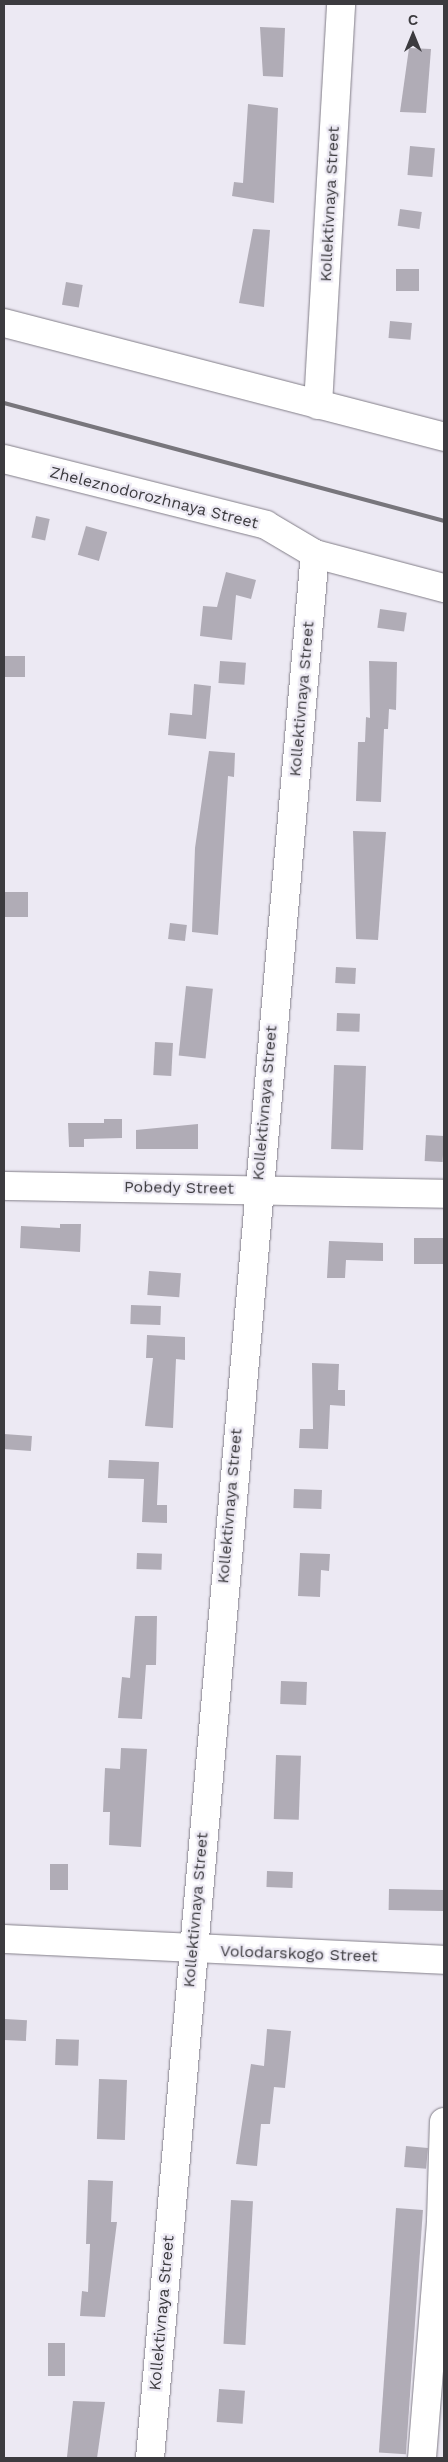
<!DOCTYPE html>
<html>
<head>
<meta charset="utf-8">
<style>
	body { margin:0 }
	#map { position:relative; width:448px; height:2462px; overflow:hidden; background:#ece9f3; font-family:"Work Sans",sans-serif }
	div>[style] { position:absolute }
	.building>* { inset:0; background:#b0acb6; transform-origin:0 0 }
	.roads { filter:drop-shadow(0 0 1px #827e88) drop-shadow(0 0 1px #827e88) }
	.minor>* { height:28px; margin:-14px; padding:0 14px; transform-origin:14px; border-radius:14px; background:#fff }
	.rail>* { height:4px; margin:-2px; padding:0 2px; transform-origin:2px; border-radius:2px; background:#78767c }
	span { translate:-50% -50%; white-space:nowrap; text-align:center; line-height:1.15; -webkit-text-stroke:4.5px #ece9f3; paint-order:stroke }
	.street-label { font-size:16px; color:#3c3b3f }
	.frame { position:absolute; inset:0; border:5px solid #3c3b3f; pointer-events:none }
	.north { position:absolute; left:388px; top:10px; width:50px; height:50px; -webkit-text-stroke:4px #ece9f3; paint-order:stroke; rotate:0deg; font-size:14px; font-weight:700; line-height:20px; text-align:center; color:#3c3b3f }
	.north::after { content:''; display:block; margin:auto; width:18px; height:22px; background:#3c3b3f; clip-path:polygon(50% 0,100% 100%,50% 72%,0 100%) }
</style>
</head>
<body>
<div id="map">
	<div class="building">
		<i style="clip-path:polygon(260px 27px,285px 28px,283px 77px,263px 76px)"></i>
		<i style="clip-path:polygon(409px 48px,431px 49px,426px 113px,400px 112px)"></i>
		<i style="clip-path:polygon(248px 104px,278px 108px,274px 203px,232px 196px,234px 182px,243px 183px)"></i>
		<i style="left:410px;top:146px;width:25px;height:29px;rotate:5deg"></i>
		<i style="left:400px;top:209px;width:22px;height:17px;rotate:8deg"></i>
		<i style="clip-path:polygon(253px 229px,270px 230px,264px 307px,239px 303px)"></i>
		<i style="left:396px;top:269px;width:23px;height:22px"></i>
		<i style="left:66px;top:282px;width:17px;height:23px;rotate:10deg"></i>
		<i style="left:390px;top:321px;width:22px;height:17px;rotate:5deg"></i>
		<i style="left:36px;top:516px;width:14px;height:22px;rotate:12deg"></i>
		<i style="left:86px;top:526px;width:22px;height:30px;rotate:16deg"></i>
		<i style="clip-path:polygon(226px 572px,256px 580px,251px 599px,236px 595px,232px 640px,200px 636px,203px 606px,217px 607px)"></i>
		<i style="left:380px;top:609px;width:27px;height:19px;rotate:8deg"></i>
		<i style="left:4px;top:656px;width:21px;height:21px"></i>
		<i style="left:220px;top:661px;width:26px;height:22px;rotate:4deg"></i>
		<i style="clip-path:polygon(369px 661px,397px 662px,396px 710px,389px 709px,388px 729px,384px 729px,381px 802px,356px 801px,358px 742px,365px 742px,366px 717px,370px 718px)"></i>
		<i style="clip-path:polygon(194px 684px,211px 686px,206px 739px,168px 735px,170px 713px,192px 715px)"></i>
		<i style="clip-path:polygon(209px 751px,235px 753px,234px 777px,228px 776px,218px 935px,192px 932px,195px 848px)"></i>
		<i style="clip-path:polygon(353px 831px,386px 832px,378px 940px,356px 939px)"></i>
		<i style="left:4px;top:892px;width:24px;height:25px"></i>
		<i style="left:170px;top:923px;width:17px;height:16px;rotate:7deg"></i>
		<i style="left:336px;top:967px;width:20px;height:16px;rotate:3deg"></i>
		<i style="left:186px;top:986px;width:27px;height:70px;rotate:6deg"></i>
		<i style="left:337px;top:1013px;width:23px;height:18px;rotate:2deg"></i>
		<i style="left:155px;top:1042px;width:18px;height:33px;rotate:3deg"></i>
		<i style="left:334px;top:1065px;width:32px;height:84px;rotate:2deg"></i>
		<i style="clip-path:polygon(104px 1119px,122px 1119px,122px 1138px,84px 1139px,84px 1147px,69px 1147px,68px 1123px,104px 1123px)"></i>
		<i style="clip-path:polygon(198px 1124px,198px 1149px,136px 1149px,136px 1130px)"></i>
		<i style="left:426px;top:1135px;width:18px;height:26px;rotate:3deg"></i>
		<i style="clip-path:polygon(60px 1224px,81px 1224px,80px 1252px,20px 1248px,21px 1226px,60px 1228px)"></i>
		<i style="left:414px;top:1238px;width:30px;height:26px"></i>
		<i style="clip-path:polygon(329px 1241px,383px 1243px,383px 1261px,346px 1260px,345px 1278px,327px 1278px)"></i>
		<i style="left:149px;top:1271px;width:32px;height:24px;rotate:4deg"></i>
		<i style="left:131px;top:1305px;width:30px;height:19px;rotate:2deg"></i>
		<i style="clip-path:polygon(147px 1335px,185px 1337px,185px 1360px,176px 1359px,173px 1428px,145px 1426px,153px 1358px,146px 1358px)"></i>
		<i style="clip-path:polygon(312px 1363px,339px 1364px,338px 1390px,345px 1390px,345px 1406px,330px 1405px,328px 1449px,299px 1448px,300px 1429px,313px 1429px)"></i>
		<i style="left:4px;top:1434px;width:28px;height:15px;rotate:4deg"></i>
		<i style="clip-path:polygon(109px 1460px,159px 1462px,157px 1505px,167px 1505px,167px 1523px,142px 1522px,144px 1479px,108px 1478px)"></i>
		<i style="left:294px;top:1489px;width:28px;height:19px;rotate:2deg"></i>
		<i style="left:137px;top:1553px;width:25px;height:16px;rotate:2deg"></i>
		<i style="clip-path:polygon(300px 1553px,330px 1554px,329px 1571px,321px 1570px,320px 1597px,298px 1596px)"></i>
		<i style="clip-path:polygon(135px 1616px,157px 1616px,156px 1665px,146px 1665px,142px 1719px,118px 1718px,122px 1677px,130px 1678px)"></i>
		<i style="left:281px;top:1681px;width:26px;height:23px;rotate:2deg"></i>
		<i style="clip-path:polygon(121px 1748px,147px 1749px,141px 1847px,109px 1845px,110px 1812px,103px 1812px,105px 1768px,120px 1769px)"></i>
		<i style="left:276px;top:1755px;width:25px;height:64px;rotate:2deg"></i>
		<i style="left:50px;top:1864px;width:18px;height:26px"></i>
		<i style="left:267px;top:1871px;width:26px;height:16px;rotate:2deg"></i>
		<i style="left:389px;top:1889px;width:55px;height:21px;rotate:1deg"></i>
		<i style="left:5px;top:2019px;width:22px;height:21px;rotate:3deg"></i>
		<i style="clip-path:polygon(267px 2029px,291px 2031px,285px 2088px,274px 2087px,270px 2124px,261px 2124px,257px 2166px,236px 2164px,251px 2064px,264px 2066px)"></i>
		<i style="left:56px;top:2039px;width:23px;height:26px;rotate:2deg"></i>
		<i style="left:99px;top:2079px;width:28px;height:60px;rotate:2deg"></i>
		<i style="left:406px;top:2146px;width:22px;height:21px;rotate:5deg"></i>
		<i style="clip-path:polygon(88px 2180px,113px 2181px,111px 2222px,117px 2222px,105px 2317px,80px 2316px,82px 2291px,88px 2292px,90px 2244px,86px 2244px)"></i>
		<i style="left:231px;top:2200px;width:22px;height:144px;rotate:3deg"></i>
		<i style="left:396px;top:2208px;width:27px;height:245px;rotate:4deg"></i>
		<i style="left:48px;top:2343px;width:17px;height:33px"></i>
		<i style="left:219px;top:2389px;width:26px;height:33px;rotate:4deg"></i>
		<i style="clip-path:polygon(73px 2401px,105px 2402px,97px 2458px,67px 2457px)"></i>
	</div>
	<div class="roads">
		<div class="minor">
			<i style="left:4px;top:323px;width:455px;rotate:14.5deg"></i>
			<i style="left:318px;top:405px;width:402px;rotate:-86.7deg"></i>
			<i style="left:4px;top:459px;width:270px;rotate:14.1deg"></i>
			<i style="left:266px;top:525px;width:57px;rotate:30.6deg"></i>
			<i style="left:315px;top:554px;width:133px;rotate:14.8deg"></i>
			<i style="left:4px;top:1186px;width:440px;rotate:1deg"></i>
			<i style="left:4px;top:1939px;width:441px;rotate:2.7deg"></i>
			<i style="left:150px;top:2458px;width:1911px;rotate:-85.05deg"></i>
			<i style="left:422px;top:2458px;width:238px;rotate:-85.4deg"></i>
			<i style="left:441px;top:2221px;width:99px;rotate:-88.3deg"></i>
		</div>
	</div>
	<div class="rail">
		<i style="left:4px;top:403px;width:456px;rotate:15deg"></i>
	</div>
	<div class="street-label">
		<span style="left:330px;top:204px;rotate:-87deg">Kollektivnaya Street</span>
		<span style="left:154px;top:498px;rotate:14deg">Zheleznodorozhnaya Street</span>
		<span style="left:302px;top:699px;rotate:-85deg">Kollektivnaya Street</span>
		<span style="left:265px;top:1103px;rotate:-85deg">Kollektivnaya Street</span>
		<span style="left:179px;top:1188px;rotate:1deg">Pobedy Street</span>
		<span style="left:230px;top:1506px;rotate:-85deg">Kollektivnaya Street</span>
		<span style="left:196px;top:1910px;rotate:-85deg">Kollektivnaya Street</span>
		<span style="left:299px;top:1954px;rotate:2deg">Volodarskogo Street</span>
		<span style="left:162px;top:2313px;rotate:-85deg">Kollektivnaya Street</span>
	</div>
	<div class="frame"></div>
	<div class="north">С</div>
</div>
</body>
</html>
